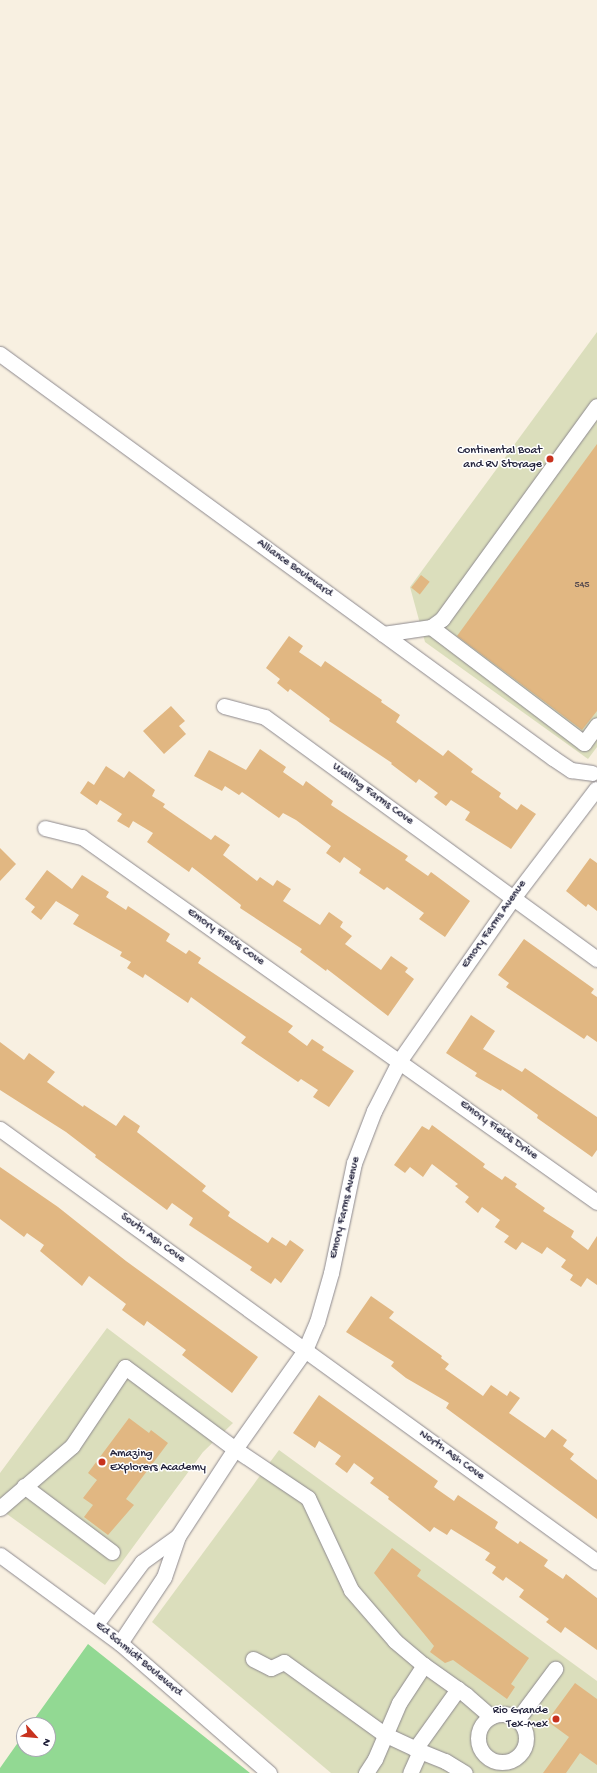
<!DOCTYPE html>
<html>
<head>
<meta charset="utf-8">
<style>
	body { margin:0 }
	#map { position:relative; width:597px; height:1773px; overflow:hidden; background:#f8f0e1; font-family:"Gochi Hand",sans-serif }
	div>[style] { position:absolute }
	.built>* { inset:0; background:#dbdebc }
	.green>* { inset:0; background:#92d993 }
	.building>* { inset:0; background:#e1b782; transform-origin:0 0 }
	.roads { filter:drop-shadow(0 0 1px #8d898e) drop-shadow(0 0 1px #8d898e) }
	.minor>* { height:15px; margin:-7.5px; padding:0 7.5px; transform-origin:7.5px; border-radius:7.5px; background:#fff }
	.minor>.ring { margin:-7.5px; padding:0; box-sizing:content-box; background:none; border:15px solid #fff; border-radius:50% }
	.dots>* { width:11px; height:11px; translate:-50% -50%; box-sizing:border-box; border:2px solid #fff; border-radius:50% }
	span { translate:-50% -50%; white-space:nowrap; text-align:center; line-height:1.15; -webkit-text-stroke:3px #fff; paint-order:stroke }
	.number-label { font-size:10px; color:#52474d }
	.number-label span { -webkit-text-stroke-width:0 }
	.poi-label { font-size:12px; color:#22223b }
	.right { translate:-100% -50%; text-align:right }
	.left { translate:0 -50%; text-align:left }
	.street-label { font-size:12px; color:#22223b }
	.north { position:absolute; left:16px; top:1717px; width:40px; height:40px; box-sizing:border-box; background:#fff; border:1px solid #a7a7b1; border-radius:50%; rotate:117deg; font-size:11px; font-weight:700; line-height:16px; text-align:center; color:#22223b }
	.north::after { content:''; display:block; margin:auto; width:14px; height:18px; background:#c8321e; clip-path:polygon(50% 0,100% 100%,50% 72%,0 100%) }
</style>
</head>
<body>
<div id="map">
	<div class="built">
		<i style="clip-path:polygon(597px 332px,597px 747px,588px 759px,425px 642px,410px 587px)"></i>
		<i style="clip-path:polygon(107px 1328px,233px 1423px,203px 1452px,105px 1585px,0 1509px,0 1473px)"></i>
		<i style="clip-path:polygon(279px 1450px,597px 1681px,597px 1773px,331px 1773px,152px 1622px)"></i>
	</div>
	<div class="green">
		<i style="clip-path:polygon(88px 1644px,250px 1773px,0 1773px,0 1768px,24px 1734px,24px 1749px,48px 1749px,48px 1725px,30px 1725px)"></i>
	</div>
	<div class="building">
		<i style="clip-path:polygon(597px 444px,597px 711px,582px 730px,457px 636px)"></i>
		<i style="left:421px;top:575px;width:11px;height:16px;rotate:38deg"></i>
		<i style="clip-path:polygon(289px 636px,303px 646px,299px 652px,321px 667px,325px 661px,382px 700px,381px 702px,400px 715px,396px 722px,443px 756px,448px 750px,473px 769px,471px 772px,501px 793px,499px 797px,517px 810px,521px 804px,536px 814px,511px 849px,465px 820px,470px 812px,451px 800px,446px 806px,434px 797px,438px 793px,419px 779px,416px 783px,391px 764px,392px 763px,329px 721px,330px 719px,290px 689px,288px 692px,277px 683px,280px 679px,266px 668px)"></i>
		<i style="clip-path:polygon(171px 706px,185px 721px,179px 726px,186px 734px,164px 754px,143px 731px)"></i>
		<i style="clip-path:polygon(260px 749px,286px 767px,283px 772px,303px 786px,306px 781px,333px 801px,331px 805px,408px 856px,405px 860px,428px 876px,431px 872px,470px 901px,445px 937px,419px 919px,424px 913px,387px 887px,384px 890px,359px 873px,361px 869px,344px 857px,340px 863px,326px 853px,331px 846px,296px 820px,283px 813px,279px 818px,242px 792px,239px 795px,225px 786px,222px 791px,194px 776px,209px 750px,246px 770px)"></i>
		<i style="clip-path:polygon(106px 766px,124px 778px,129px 771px,155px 790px,152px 796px,165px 804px,163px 807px,211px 840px,215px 835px,230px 845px,223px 855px,257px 881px,260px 877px,273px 886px,277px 880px,291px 889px,283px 901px,320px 925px,329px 912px,343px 922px,340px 927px,352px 936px,345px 944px,381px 970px,391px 956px,408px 968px,405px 972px,414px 979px,388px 1016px,327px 969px,326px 971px,300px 952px,302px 949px,240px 908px,241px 905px,192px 867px,189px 872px,147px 842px,153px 833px,133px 821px,129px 828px,117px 821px,122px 814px,100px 800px,97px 805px,80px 793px,88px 781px,94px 785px)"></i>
		<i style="clip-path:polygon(0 848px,16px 864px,0 881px)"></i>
		<i style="clip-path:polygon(590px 858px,597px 863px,597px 911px,588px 904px,586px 907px,566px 891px)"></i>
		<i style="clip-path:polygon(47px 870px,72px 889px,82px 875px,109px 892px,106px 897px,126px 910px,128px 906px,170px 934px,166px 941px,186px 954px,189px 950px,201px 958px,198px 963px,293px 1026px,288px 1032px,307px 1046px,312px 1039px,324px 1047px,322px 1050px,354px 1071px,329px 1107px,313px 1097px,318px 1090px,301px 1079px,298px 1082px,241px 1043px,246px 1037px,191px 997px,188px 1003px,145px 974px,143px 978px,127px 968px,131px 962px,120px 956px,122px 952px,73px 924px,79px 915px,56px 901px,41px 920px,31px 912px,35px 907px,25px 899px)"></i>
		<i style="clip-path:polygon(524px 939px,594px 989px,591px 993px,597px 997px,597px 1042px,587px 1035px,584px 1039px,506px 987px,509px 983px,498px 975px)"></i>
		<i style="clip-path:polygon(471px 1015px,495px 1031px,483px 1049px,522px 1072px,525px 1068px,597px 1117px,597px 1150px,592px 1157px,537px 1118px,538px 1115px,502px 1089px,501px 1091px,475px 1076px,477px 1073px,446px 1053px)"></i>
		<i style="clip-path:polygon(0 1042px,24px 1060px,29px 1053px,55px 1072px,47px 1082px,83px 1107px,84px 1105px,116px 1126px,124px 1115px,140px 1126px,137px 1132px,206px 1186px,202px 1191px,230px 1212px,228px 1216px,268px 1243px,272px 1237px,286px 1246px,290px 1240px,304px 1250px,281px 1283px,275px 1278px,271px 1284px,250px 1270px,252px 1267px,189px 1225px,193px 1218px,172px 1203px,167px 1210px,95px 1157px,96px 1155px,66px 1132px,0 1090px)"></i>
		<i style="clip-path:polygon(432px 1125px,485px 1164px,483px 1167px,502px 1180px,505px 1176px,517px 1184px,515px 1187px,545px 1208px,543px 1211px,574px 1231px,571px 1237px,588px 1250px,597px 1236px,597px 1285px,587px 1278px,581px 1287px,570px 1280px,573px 1275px,561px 1267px,566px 1260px,547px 1247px,542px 1254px,522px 1242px,516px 1250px,504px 1242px,509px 1236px,495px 1227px,500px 1220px,482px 1207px,478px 1213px,465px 1202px,469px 1197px,455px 1186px,458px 1184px,432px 1164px,423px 1177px,410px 1167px,405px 1173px,394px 1165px,422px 1126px,429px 1130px)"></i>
		<i style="clip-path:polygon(0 1167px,58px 1207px,126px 1261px,258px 1357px,232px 1393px,182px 1355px,186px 1350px,147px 1321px,144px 1326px,122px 1310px,126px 1304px,89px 1276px,82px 1286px,40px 1251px,44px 1245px,27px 1233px,24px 1237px,0 1219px)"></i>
		<i style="clip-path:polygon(371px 1296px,394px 1312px,389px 1318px,442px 1356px,441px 1358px,449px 1364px,445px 1369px,483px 1396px,491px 1385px,507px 1396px,510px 1391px,520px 1398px,509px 1413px,545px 1438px,552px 1429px,567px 1440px,563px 1446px,574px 1454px,570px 1459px,597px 1480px,597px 1519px,446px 1408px,449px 1403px,406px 1378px,391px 1366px,394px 1362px,346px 1332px)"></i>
		<i style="clip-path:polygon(319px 1395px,438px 1481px,434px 1487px,454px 1501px,458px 1495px,498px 1522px,495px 1528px,518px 1544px,520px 1541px,548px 1560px,544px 1566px,563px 1579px,566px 1574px,597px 1598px,597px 1650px,565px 1627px,561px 1633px,546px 1622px,549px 1619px,519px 1597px,524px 1590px,506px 1577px,503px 1581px,492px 1573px,496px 1567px,485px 1560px,490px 1553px,451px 1529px,447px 1535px,434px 1527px,430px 1532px,388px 1499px,389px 1497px,370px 1483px,374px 1478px,354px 1463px,347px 1473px,335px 1464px,341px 1456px,319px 1441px,315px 1448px,293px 1433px)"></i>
		<i style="clip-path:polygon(129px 1418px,149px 1433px,151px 1430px,168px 1443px,126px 1499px,134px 1505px,108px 1535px,84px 1517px,93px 1505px,83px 1498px,97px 1480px,88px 1473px)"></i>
		<i style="clip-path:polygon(392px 1548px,421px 1570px,417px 1576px,529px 1658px,511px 1684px,515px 1687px,507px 1699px,453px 1660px,445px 1663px,430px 1652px,434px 1646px,374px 1573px)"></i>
		<i style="clip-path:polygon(575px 1683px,597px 1699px,597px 1765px,580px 1753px,566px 1773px,543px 1773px,569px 1737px,547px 1721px)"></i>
	</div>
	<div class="roads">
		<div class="minor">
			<i style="left:0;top:354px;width:685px;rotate:36.15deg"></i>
			<i style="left:553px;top:758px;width:22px;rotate:34deg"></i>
			<i style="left:571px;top:770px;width:21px;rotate:8deg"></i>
			<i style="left:431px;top:627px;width:192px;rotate:37.2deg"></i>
			<i style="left:584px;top:743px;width:22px;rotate:-54deg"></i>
			<i style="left:383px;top:634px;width:49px;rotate:-8.3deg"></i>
			<i style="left:431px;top:627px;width:14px;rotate:-36deg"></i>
			<i style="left:442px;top:619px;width:263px;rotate:-54deg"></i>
			<i style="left:224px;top:706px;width:42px;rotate:15deg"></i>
			<i style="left:265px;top:717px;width:411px;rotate:36.1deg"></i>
			<i style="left:45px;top:828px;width:38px;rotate:14deg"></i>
			<i style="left:82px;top:837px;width:631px;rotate:35.33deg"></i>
			<i style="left:0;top:1129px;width:737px;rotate:35.95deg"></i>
			<i style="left:24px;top:1486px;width:110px;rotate:36.9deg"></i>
			<i style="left:0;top:1508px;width:95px;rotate:-40.7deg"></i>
			<i style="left:72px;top:1446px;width:95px;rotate:-56.1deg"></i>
			<i style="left:125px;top:1367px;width:137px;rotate:36.7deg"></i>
			<i style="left:235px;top:1449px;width:88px;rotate:33.9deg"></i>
			<i style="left:308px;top:1498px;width:102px;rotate:64.9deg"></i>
			<i style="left:351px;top:1590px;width:67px;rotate:49.2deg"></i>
			<i style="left:395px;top:1641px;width:38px;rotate:40deg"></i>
			<i style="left:424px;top:1665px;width:45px;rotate:123.3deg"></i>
			<i style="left:399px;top:1703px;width:61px;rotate:113.2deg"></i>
			<i style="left:375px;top:1759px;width:17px;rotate:123deg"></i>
			<i style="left:0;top:1555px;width:149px;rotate:36.3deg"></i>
			<i style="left:120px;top:1643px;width:198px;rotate:41.1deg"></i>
			<i style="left:96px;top:1624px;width:77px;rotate:-53.4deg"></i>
			<i style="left:142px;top:1562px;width:44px;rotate:-35.8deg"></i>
			<i style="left:120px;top:1643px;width:79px;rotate:-56.3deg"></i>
			<i style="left:164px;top:1577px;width:43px;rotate:-71.1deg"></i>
			<i style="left:178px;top:1536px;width:104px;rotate:-56.8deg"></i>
			<i style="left:235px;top:1449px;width:121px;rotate:-54.7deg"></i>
			<i style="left:305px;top:1350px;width:30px;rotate:-67deg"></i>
			<i style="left:317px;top:1322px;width:51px;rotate:-74.1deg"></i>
			<i style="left:331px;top:1273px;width:112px;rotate:-78.2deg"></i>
			<i style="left:354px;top:1163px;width:56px;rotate:-69deg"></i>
			<i style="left:374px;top:1111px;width:57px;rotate:-63deg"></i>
			<i style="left:400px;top:1060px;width:198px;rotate:-55.1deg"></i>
			<i style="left:513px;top:898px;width:137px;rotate:-52.7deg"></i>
			<i style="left:253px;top:1659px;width:20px;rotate:27deg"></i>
			<i style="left:271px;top:1668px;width:14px;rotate:-25deg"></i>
			<i style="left:284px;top:1662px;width:123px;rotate:35.8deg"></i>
			<i style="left:384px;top:1734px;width:40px;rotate:25deg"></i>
			<i style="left:420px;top:1751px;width:24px;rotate:114deg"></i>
			<i style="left:424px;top:1665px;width:52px;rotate:35.5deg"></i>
			<i style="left:466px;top:1695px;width:33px;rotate:41deg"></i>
			<i class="ring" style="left:478px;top:1714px;width:33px;height:33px"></i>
			<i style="left:517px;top:1720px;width:64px;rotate:-53.3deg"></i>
			<i style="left:415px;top:1749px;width:74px;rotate:-54.4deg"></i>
			<i style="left:420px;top:1751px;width:27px;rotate:22deg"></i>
			<i style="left:445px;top:1761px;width:23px;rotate:31deg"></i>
		</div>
	</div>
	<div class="dots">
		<i style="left:550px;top:459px;background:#c8321e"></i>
		<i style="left:102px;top:1462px;background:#c8321e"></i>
		<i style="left:556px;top:1719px;background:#c8321e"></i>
	</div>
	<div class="number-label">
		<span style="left:582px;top:586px">545</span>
	</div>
	<div class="poi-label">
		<span class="right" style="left:542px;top:459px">Continental Boat<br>and RV Storage</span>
		<span class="left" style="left:110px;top:1462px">Amazing<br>Explorers Academy</span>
		<span class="right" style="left:548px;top:1719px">Rio Grande<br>Tex-Mex</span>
	</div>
	<div class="street-label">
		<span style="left:294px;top:569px;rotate:36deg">Alliance Boulevard</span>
		<span style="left:372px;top:795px;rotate:36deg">Walling Farms Cove</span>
		<span style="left:495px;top:925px;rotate:-55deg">Emory Farms Avenue</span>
		<span style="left:225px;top:938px;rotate:35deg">Emory Fields Cove</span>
		<span style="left:498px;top:1131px;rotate:36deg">Emory Fields Drive</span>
		<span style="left:346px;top:1208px;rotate:-77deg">Emory Farms Avenue</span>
		<span style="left:152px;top:1239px;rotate:36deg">South Ash Cove</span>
		<span style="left:451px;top:1456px;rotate:36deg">North Ash Cove</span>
		<span style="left:138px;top:1660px;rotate:40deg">Ed Schmidt Boulevard</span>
	</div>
	<div class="north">N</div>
</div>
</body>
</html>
